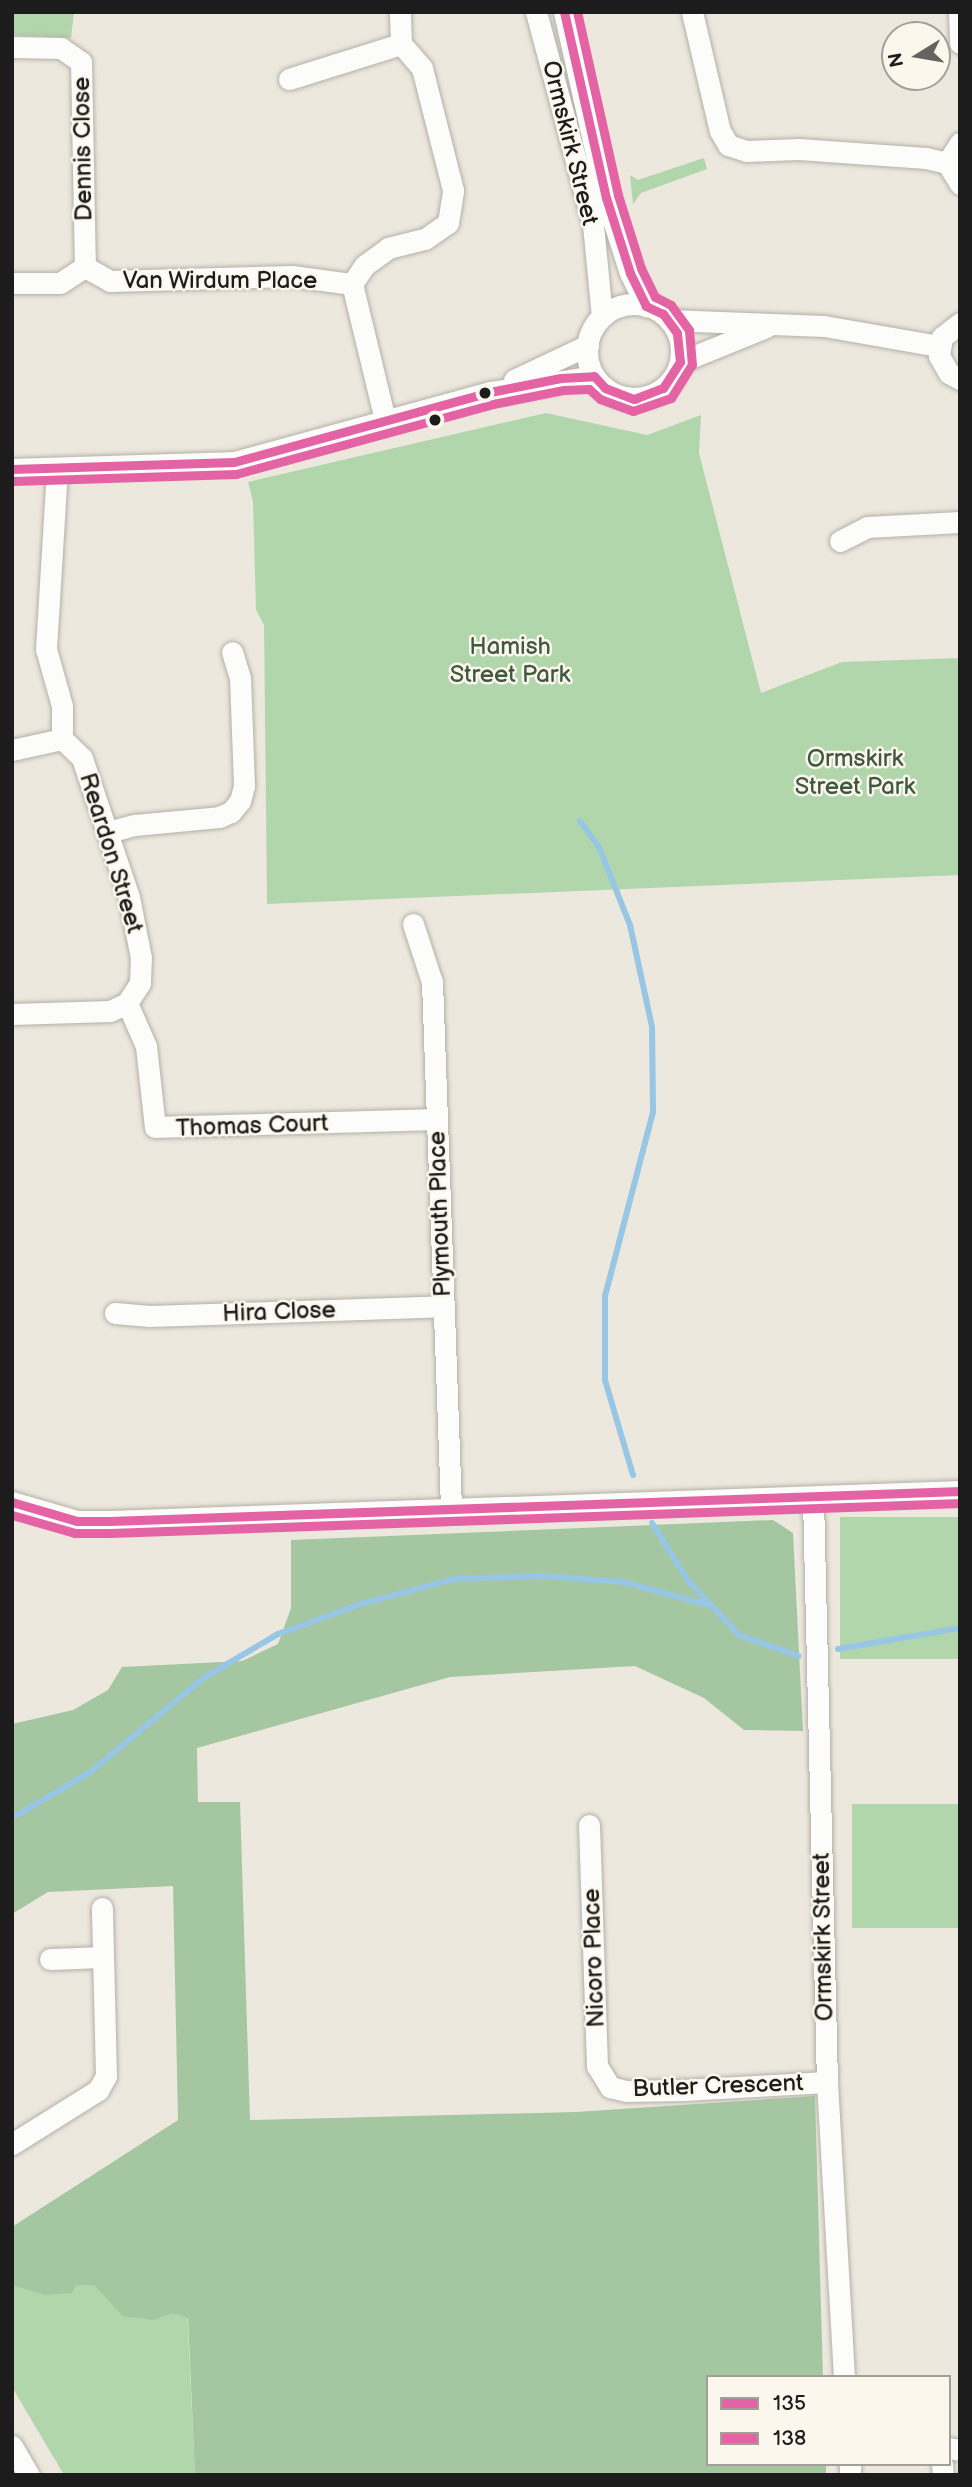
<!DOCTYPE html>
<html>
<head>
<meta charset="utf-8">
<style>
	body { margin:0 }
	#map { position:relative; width:972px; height:2487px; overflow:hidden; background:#ede8dd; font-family:"Balsamiq Sans",sans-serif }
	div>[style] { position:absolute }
	.green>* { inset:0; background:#b2d6ac; transform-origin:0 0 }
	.forest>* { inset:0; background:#a4c7a2 }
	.stream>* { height:6px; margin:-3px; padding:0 3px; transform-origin:3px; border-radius:3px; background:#98c6e5 }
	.roads { filter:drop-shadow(0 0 2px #b3b0a9) drop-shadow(0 0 2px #b3b0a9) }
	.minor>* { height:21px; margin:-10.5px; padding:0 10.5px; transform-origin:10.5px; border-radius:10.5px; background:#fcfcfa }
	.minor>.ring { margin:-10.5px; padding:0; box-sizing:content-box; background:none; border:21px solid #fcfcfa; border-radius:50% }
	.bus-1>* { height:9px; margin:-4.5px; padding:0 4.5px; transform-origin:4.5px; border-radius:4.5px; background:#e463a4 }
	.bus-2>* { height:9px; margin:-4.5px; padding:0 4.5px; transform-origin:4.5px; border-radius:4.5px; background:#e463a4 }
	.dots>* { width:19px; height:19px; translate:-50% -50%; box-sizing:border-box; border:4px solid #fbf7ec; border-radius:50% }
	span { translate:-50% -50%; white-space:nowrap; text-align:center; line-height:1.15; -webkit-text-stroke:5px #fbf7ec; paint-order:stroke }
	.street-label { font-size:24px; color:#1c1c1c }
	.park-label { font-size:24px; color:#405840 }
	.frame { position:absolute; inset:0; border:14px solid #1c1c1c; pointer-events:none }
	.legend { position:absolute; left:706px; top:2375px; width:245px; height:91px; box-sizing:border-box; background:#fbf7ec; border:2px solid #a29f99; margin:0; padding:9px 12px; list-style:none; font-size:21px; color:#1c1c1c }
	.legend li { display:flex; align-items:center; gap:14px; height:35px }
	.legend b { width:35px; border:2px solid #a29f99 }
	.north { position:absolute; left:881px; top:21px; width:70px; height:70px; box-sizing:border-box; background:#fbf7ec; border:2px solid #a29f99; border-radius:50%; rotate:259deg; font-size:19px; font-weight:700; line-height:28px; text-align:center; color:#1c1c1c }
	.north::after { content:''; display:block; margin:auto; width:24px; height:32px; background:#656360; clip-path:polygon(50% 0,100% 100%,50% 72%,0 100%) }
</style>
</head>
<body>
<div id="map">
	<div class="green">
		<i style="clip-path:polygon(12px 12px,74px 12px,71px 38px,12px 35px)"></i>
		<i style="clip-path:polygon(704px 158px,707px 169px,641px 193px,633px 204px,630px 175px,638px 180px)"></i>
		<i style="clip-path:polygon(546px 413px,647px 435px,701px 415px,699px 453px,761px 693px,842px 662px,960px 658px,960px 875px,267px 904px,264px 625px,256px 610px,253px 502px,248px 482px)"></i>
		<i style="left:960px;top:1517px;width:142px;height:120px;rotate:90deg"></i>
		<i style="left:960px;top:1804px;width:124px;height:108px;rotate:90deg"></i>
		<i style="clip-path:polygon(178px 2121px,195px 2475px,64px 2475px,12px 2387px,12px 2227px)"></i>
	</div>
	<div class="forest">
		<i style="clip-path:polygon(773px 1520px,793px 1533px,803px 1731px,744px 1730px,704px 1698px,635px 1666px,450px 1677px,197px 1748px,198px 1802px,240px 1802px,250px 2120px,576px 2112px,815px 2096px,823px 2377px,708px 2377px,708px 2464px,826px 2464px,826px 2475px,195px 2475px,188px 2318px,173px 2313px,153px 2320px,123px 2316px,94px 2285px,76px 2285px,72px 2293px,45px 2295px,12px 2285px,12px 2227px,178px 2120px,173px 1886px,48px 1892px,12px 1914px,12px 1724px,73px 1710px,108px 1690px,122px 1667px,242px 1661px,278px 1644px,291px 1608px,291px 1540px)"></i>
	</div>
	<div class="stream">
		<i style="left:580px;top:821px;width:32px;rotate:54deg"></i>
		<i style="left:599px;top:847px;width:84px;rotate:68.3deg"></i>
		<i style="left:630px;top:925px;width:104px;rotate:77.8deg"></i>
		<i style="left:652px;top:1027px;width:85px;rotate:89.3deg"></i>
		<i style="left:653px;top:1112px;width:190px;rotate:104.6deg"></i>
		<i style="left:605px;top:1296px;width:84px;rotate:90deg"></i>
		<i style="left:605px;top:1380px;width:99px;rotate:73.6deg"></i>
		<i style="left:652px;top:1523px;width:70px;rotate:57.9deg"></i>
		<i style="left:689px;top:1582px;width:73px;rotate:46.7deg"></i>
		<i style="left:739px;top:1635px;width:63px;rotate:19.6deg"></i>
		<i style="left:838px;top:1649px;width:124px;rotate:-9.8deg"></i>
		<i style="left:12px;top:1818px;width:91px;rotate:-30.5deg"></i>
		<i style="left:90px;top:1772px;width:149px;rotate:-39.6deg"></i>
		<i style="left:205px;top:1677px;width:85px;rotate:-30.5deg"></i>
		<i style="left:278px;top:1634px;width:88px;rotate:-19.9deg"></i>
		<i style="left:361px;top:1604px;width:96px;rotate:-15deg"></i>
		<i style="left:454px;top:1579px;width:88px;rotate:-2deg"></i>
		<i style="left:542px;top:1576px;width:81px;rotate:4.2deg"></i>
		<i style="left:623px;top:1582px;width:92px;rotate:15.1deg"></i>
	</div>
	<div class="roads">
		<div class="minor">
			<i style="left:536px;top:12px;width:220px;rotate:75deg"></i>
			<i style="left:593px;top:225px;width:92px;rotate:84.4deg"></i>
			<i style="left:564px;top:12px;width:191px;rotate:77.3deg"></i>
			<i style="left:606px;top:198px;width:79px;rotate:72.3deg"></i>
			<i style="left:630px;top:273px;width:37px;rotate:64deg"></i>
			<i style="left:692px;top:12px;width:122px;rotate:76.8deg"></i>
			<i style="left:720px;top:131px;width:16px;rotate:60deg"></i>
			<i style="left:728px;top:145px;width:19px;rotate:18deg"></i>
			<i style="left:746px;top:151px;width:53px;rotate:-2.2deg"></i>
			<i style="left:799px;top:149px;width:127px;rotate:4.1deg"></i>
			<i style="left:926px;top:158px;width:22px;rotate:13deg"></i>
			<i style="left:947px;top:163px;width:25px;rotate:58deg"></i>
			<i style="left:959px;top:12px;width:31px;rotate:88deg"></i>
			<i style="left:12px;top:47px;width:49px;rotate:1.2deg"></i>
			<i style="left:61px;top:48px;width:24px;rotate:35deg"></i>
			<i style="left:81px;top:62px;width:205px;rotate:88.9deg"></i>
			<i style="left:289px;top:79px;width:117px;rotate:-17.4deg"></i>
			<i style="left:947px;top:163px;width:24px;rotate:-57deg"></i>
			<i style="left:12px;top:283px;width:48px"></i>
			<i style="left:60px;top:283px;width:30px;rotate:-33deg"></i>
			<i style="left:85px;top:267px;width:29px;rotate:29deg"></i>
			<i style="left:110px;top:281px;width:182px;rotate:-1.6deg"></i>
			<i style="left:292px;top:276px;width:61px;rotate:7.6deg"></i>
			<i class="ring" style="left:587px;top:304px;width:73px;height:73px"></i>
			<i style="left:669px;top:320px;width:155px;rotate:2.2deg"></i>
			<i style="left:824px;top:326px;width:117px;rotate:9.9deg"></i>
			<i style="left:960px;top:323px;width:23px;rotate:142deg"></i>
			<i style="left:942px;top:337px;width:19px;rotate:99deg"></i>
			<i style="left:939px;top:356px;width:20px;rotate:60deg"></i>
			<i style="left:949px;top:373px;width:13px;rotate:29deg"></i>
			<i style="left:680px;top:362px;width:93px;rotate:-22.1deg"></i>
			<i style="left:514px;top:380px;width:82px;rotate:-25.3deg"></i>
			<i style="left:385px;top:420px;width:140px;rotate:-103.6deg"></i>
			<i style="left:352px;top:284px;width:23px;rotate:-56deg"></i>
			<i style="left:365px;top:265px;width:29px;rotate:-36deg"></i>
			<i style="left:388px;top:248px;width:38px;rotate:-14deg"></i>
			<i style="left:425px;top:239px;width:28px;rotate:-35deg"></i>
			<i style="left:448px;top:223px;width:33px;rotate:-81deg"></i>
			<i style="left:453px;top:190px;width:126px;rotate:-104.3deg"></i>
			<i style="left:422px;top:68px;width:32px;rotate:-131deg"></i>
			<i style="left:401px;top:44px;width:32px;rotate:-92deg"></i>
			<i style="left:12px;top:469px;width:222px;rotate:-1.8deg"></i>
			<i style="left:234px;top:462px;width:265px;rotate:-15.3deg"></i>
			<i style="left:490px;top:392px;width:105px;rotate:-8.7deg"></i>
			<i style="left:840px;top:541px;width:30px;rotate:-27deg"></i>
			<i style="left:867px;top:527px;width:93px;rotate:-3.1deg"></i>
			<i style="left:12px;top:750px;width:51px;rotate:-12.4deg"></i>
			<i style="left:108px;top:832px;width:28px;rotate:-15deg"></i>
			<i style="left:135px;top:825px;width:84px;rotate:-5.4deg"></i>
			<i style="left:219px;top:817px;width:13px;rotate:-23deg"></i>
			<i style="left:231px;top:812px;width:14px;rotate:-51deg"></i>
			<i style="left:240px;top:801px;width:16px;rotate:-75deg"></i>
			<i style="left:244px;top:786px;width:108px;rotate:-92.1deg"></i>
			<i style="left:240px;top:678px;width:27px;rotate:-107deg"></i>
			<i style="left:413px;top:924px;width:61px;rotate:71.9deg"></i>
			<i style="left:432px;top:982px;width:525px;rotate:87.93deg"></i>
			<i style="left:127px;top:1003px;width:47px;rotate:66.2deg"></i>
			<i style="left:146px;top:1046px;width:81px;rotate:83.7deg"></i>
			<i style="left:155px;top:1127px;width:282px;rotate:-1.6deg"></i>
			<i style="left:12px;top:1014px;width:98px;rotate:-1.8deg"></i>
			<i style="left:110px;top:1011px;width:19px;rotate:-25deg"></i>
			<i style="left:127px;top:1003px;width:24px;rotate:-57deg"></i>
			<i style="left:140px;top:983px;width:25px;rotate:-88deg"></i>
			<i style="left:141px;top:958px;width:62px;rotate:-101.1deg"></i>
			<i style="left:129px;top:897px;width:147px;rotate:-108.7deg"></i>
			<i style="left:82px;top:758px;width:28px;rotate:-136deg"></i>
			<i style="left:62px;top:739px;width:33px;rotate:-90deg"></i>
			<i style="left:62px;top:706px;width:59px;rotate:-105.7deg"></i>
			<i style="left:46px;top:649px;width:180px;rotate:-86.5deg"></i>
			<i style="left:115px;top:1313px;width:35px;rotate:5deg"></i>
			<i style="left:150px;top:1316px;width:294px;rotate:-1.9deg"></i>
			<i style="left:813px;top:1498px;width:584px;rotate:88.63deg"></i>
			<i style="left:827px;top:2082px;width:295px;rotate:86.7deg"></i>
			<i style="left:12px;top:1502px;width:68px;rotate:16.3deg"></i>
			<i style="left:77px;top:1521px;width:33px"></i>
			<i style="left:110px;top:1521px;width:851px;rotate:-2.02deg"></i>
			<i style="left:589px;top:1825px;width:241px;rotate:88.1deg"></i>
			<i style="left:597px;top:2066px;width:25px;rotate:58deg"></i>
			<i style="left:610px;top:2087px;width:16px;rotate:14deg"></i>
			<i style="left:626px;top:2091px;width:58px;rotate:-1deg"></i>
			<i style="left:684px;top:2090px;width:143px;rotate:-3.2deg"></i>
			<i style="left:50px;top:1959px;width:53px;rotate:-2.2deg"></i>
			<i style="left:12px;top:2144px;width:102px;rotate:-32.1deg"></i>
			<i style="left:98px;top:2090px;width:16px;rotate:-60deg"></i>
			<i style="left:106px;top:2076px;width:168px;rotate:-91.4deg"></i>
			<i style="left:12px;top:2446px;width:34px;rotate:60deg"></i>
			<i style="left:949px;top:2448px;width:11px;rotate:10deg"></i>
			<i style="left:850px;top:2464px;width:11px;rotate:90deg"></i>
			<i style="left:942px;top:2464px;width:11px;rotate:85deg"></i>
		</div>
	</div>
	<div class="bus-1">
		<i style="left:12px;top:469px;width:222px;rotate:-1.8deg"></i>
		<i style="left:234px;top:462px;width:265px;rotate:-15.3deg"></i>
		<i style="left:490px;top:392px;width:72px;rotate:-11.2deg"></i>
		<i style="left:561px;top:378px;width:33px;rotate:-3deg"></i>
		<i style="left:594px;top:376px;width:16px;rotate:47deg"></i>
		<i style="left:605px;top:388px;width:31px;rotate:21deg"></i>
		<i style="left:634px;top:399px;width:31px;rotate:-21deg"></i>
		<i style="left:663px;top:388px;width:31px;rotate:-57deg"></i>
		<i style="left:680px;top:362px;width:29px;rotate:-96deg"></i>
		<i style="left:677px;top:333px;width:24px;rotate:-126deg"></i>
		<i style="left:663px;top:314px;width:19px;rotate:-155deg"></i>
		<i style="left:646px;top:306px;width:37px;rotate:-116deg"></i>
		<i style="left:630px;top:273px;width:79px;rotate:-107.7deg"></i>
		<i style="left:606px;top:198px;width:191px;rotate:-102.7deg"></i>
		<i style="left:12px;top:1502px;width:68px;rotate:16.3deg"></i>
		<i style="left:77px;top:1521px;width:33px"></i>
		<i style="left:110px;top:1521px;width:851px;rotate:-2.02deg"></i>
	</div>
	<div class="bus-2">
		<i style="left:12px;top:481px;width:224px;rotate:-1.8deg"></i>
		<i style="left:236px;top:474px;width:266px;rotate:-15.2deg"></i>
		<i style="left:493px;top:404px;width:71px;rotate:-11.3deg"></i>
		<i style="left:563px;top:390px;width:26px;rotate:-2deg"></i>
		<i style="left:589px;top:389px;width:15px;rotate:42deg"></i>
		<i style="left:600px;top:399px;width:35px;rotate:20deg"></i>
		<i style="left:633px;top:411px;width:40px;rotate:-18.9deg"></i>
		<i style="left:671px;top:398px;width:39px;rotate:-58deg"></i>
		<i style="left:692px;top:365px;width:35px;rotate:-95deg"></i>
		<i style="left:689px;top:330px;width:31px;rotate:-126deg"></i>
		<i style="left:671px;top:305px;width:18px;rotate:-153deg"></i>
		<i style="left:655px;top:297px;width:32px;rotate:-116deg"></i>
		<i style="left:641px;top:268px;width:77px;rotate:-107.5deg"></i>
		<i style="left:618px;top:195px;width:188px;rotate:-102.6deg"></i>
		<i style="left:12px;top:1515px;width:66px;rotate:15.9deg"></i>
		<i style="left:75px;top:1533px;width:35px"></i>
		<i style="left:110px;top:1533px;width:851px;rotate:-2.02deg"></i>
	</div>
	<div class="dots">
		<i style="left:485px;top:393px;background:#1c1c1c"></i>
		<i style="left:435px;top:420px;background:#1c1c1c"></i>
	</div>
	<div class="street-label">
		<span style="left:570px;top:143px;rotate:76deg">Ormskirk Street</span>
		<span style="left:83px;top:149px;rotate:-91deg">Dennis Close</span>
		<span style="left:220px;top:281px">Van Wirdum Place</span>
		<span style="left:111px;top:853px;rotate:73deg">Reardon Street</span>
		<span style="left:252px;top:1126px;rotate:-2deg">Thomas Court</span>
		<span style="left:440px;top:1214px;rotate:-92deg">Plymouth Place</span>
		<span style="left:279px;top:1312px;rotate:-2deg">Hira Close</span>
		<span style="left:823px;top:1937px;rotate:-91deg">Ormskirk Street</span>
		<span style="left:594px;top:1958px;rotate:-92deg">Nicoro Place</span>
		<span style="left:718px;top:2086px;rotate:-2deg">Butler Crescent</span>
	</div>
	<div class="park-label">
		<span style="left:510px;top:661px">Hamish<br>Street Park</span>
		<span style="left:855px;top:773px">Ormskirk<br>Street Park</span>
	</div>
	<div class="frame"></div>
	<ul class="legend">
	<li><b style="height:9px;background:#e463a4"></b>135</li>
	<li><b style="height:9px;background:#e463a4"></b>138</li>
	</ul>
	<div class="north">N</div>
</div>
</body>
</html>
